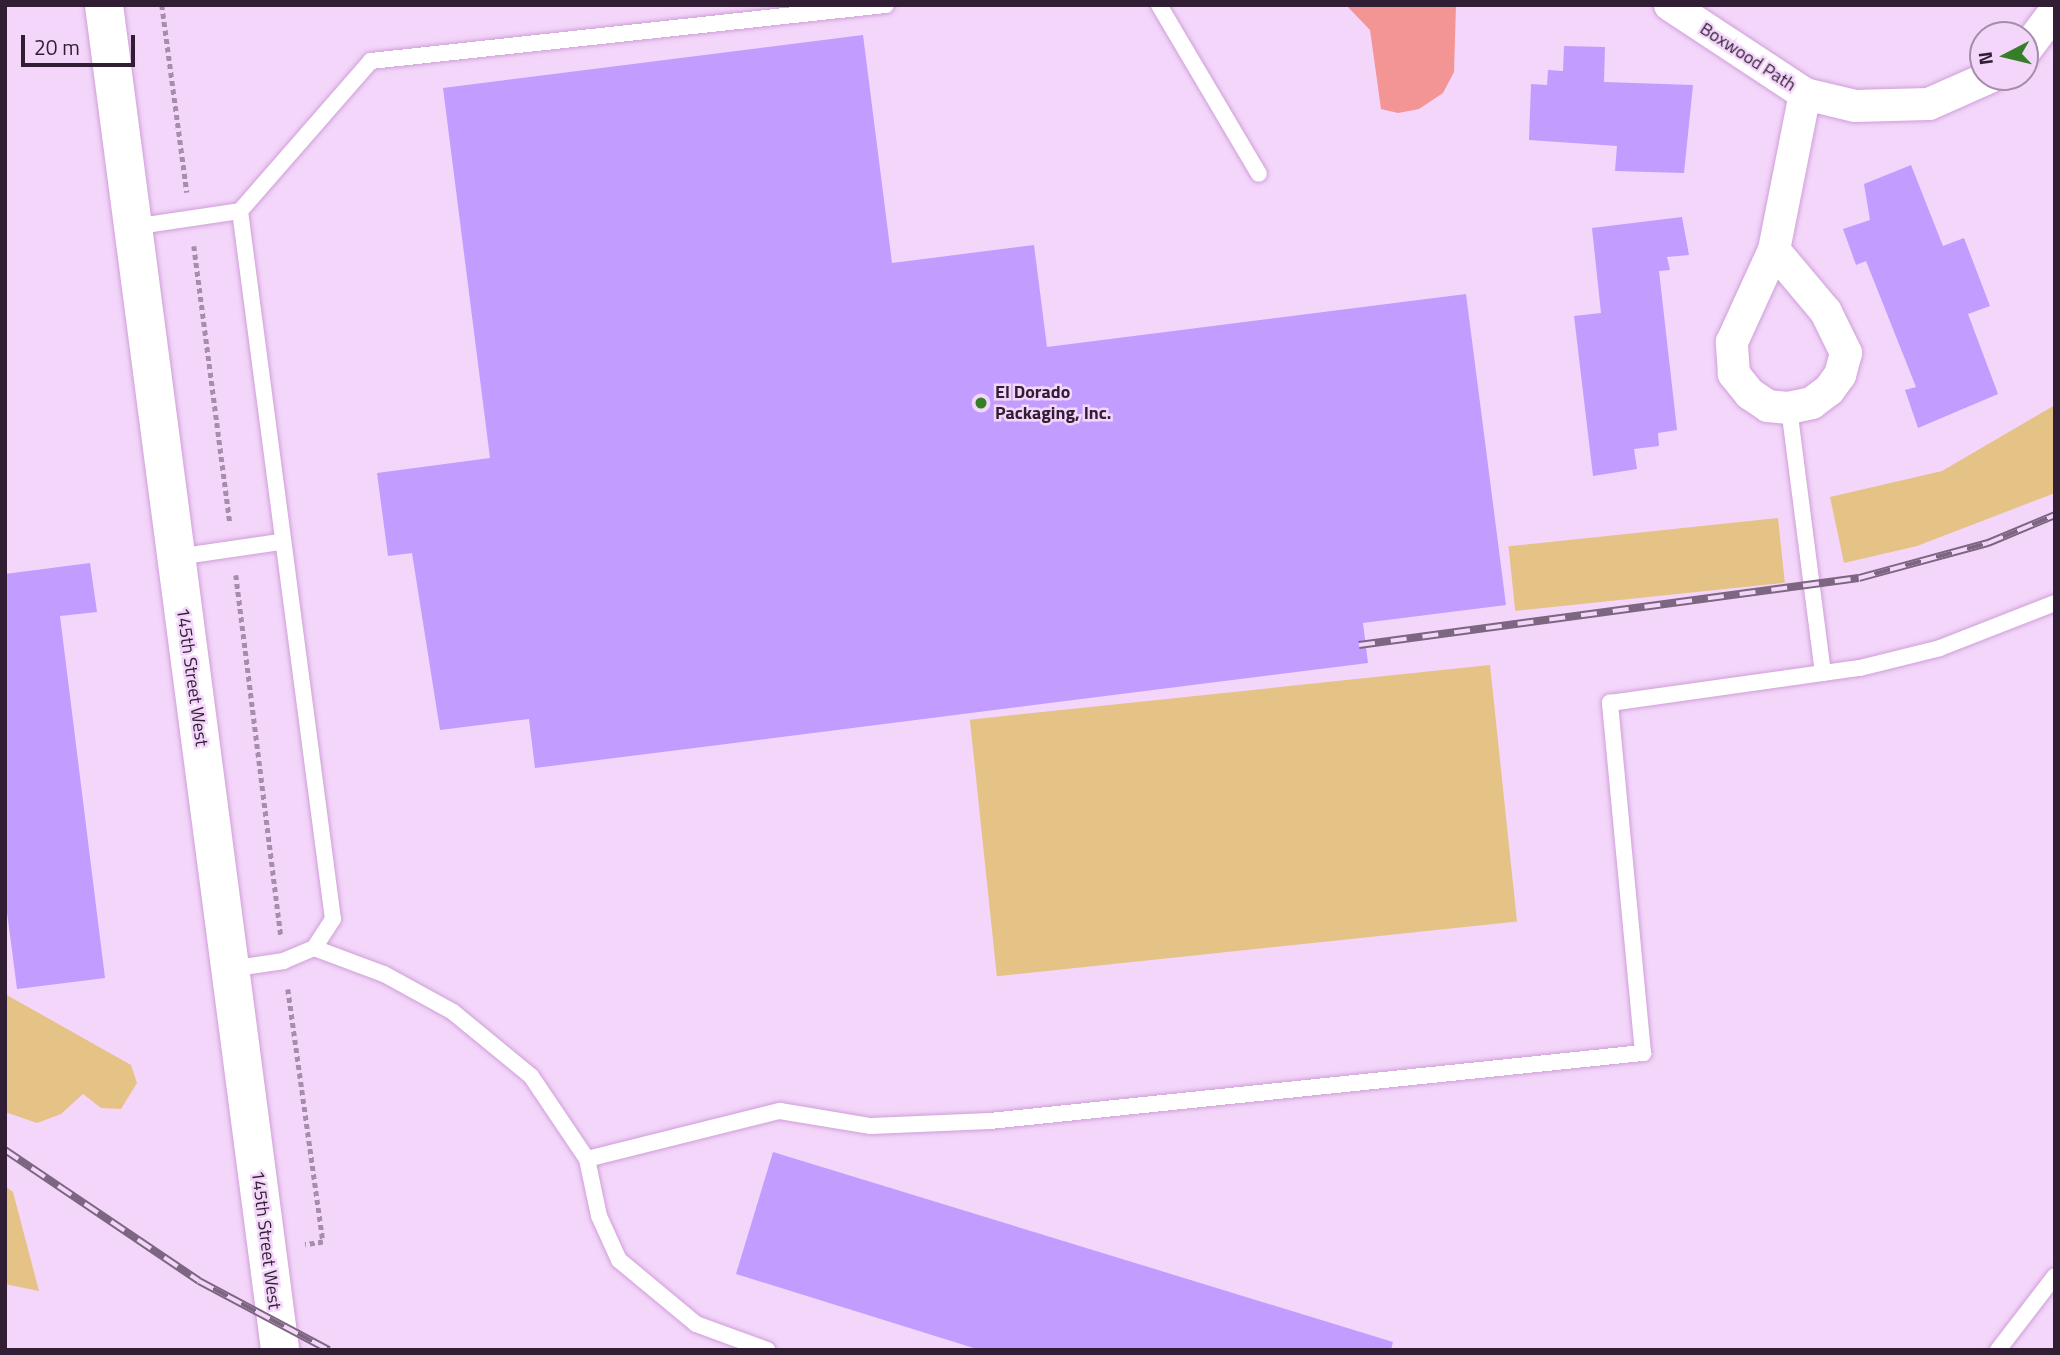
<!DOCTYPE html>
<html>
<head>
<meta charset="utf-8">
<style>
	body { margin:0 }
	#map { position:relative; width:2060px; height:1355px; overflow:hidden; background:#f4d6fa; font-family:"Titillium Web",sans-serif }
	div>[style] { position:absolute }
	.green>* { inset:0; background:#e5c285; transform-origin:0 0 }
	.water>* { inset:0; background:#f39594 }
	.building>* { inset:0; background:#c29cfe }
	.path>* { height:4.5px; margin-top:-2.25px; transform-origin:0; background:repeating-linear-gradient(90deg,#a78dac 0 5px,transparent 0 8.5px) }
	.roads { filter:drop-shadow(0 0 2px #cf9fd8) drop-shadow(0 0 2px #cf9fd8) }
	.lane>* { height:16px; margin:-8px; padding:0 8px; transform-origin:8px; border-radius:8px; background:#fff }
	.street>* { height:32px; margin:-16px; padding:0 16px; transform-origin:16px; border-radius:16px; background:#fff }
	.secondary>* { height:38px; margin:-19px; padding:0 19px; transform-origin:19px; border-radius:19px; background:#fff }
	.rail>* { height:8px; margin-top:-4px; transform-origin:0; background:repeating-linear-gradient(90deg,#f4d6fa 0 16px,#7d6682 0 32px); box-sizing:border-box; border-block:2px solid #7d6682 }
	.dots>* { width:19px; height:19px; translate:-50% -50%; box-sizing:border-box; border:4px solid #f4d6fa; border-radius:50% }
	span { translate:-50% -50%; white-space:nowrap; text-align:center; line-height:1.15; -webkit-text-stroke:5px #f4d6fa; paint-order:stroke }
	.street-label { font-size:18px; color:#311e35 }
	.poi-label { font-size:18px; color:#311e35; font-weight:700 }
	.left { translate:0 -50%; text-align:left }
	.frame { position:absolute; inset:0; border:7px solid #311e35; pointer-events:none }
	.north { position:absolute; left:1969px; top:21px; width:70px; height:70px; box-sizing:border-box; background:#f4d6fa; border:2px solid #a68cab; border-radius:50%; rotate:263deg; font-size:19px; font-weight:700; line-height:28px; text-align:center; color:#311e35 }
	.north::after { content:''; display:block; margin:auto; width:24px; height:32px; background:#347f27; clip-path:polygon(50% 0,100% 100%,50% 72%,0 100%) }
	.scale { position:absolute; left:21px; top:35px; width:114px; height:32px; box-sizing:border-box; border:4px solid #311e35; border-top:0; padding-left:9px; font-size:21px; line-height:24px; white-space:nowrap; color:#311e35; -webkit-text-stroke:5px #f4d6fa; paint-order:stroke }
</style>
</head>
<body>
<div id="map">
	<div class="green">
		<i style="clip-path:polygon(2055px 405px,2055px 493px,1917px 546px,1844px 563px,1830px 497px,1942px 471px)"></i>
		<i style="left:1778px;top:518px;width:65px;height:271px;rotate:84deg"></i>
		<i style="left:1490px;top:665px;width:258px;height:523px;rotate:84deg"></i>
		<i style="clip-path:polygon(5px 994px,131px 1065px,137px 1083px,121px 1109px,101px 1108px,83px 1094px,61px 1114px,37px 1123px,5px 1112px)"></i>
		<i style="clip-path:polygon(5px 1186px,13px 1192px,39px 1291px,5px 1284px)"></i>
	</div>
	<div class="water">
		<i style="clip-path:polygon(1346px 5px,1456px 5px,1454px 72px,1443px 93px,1419px 109px,1398px 113px,1381px 109px,1370px 30px)"></i>
	</div>
	<div class="building">
		<i style="clip-path:polygon(863px 35px,892px 263px,1034px 245px,1047px 347px,1466px 294px,1506px 605px,1363px 623px,1368px 663px,535px 768px,529px 719px,440px 730px,412px 553px,388px 556px,377px 473px,490px 458px,443px 88px)"></i>
		<i style="clip-path:polygon(1564px 46px,1605px 47px,1604px 82px,1693px 85px,1684px 173px,1615px 171px,1617px 146px,1529px 140px,1531px 84px,1547px 85px,1548px 70px,1563px 71px)"></i>
		<i style="clip-path:polygon(1911px 165px,1943px 246px,1964px 238px,1990px 306px,1968px 314px,1998px 394px,1918px 428px,1905px 390px,1916px 387px,1866px 261px,1856px 265px,1843px 229px,1870px 220px,1864px 184px)"></i>
		<i style="clip-path:polygon(1682px 217px,1689px 255px,1667px 257px,1670px 270px,1659px 271px,1677px 430px,1658px 433px,1659px 446px,1634px 449px,1637px 469px,1593px 476px,1574px 316px,1601px 313px,1592px 228px)"></i>
		<i style="clip-path:polygon(90px 563px,97px 612px,60px 616px,105px 978px,17px 989px,5px 897px,5px 574px)"></i>
		<i style="clip-path:polygon(773px 1152px,1393px 1342px,1391px 1350px,980px 1350px,736px 1274px)"></i>
	</div>
	<div class="path">
		<i style="left:162px;top:5px;width:189px;rotate:82.4deg"></i>
		<i style="left:194px;top:246px;width:278px;rotate:82.6deg"></i>
		<i style="left:236px;top:575px;width:363px;rotate:82.9deg"></i>
		<i style="left:288px;top:989px;width:255px;rotate:82.1deg"></i>
		<i style="left:323px;top:1242px;width:18px;rotate:171deg"></i>
	</div>
	<div class="roads">
		<div class="lane">
			<i style="left:1159px;top:5px;width:196px;rotate:59.4deg"></i>
			<i style="left:240px;top:211px;width:199px;rotate:-48.9deg"></i>
			<i style="left:371px;top:61px;width:518px;rotate:-6.21deg"></i>
			<i style="left:133px;top:227px;width:108px;rotate:-8.5deg"></i>
			<i style="left:240px;top:211px;width:714px;rotate:82.52deg"></i>
			<i style="left:333px;top:919px;width:35px;rotate:123deg"></i>
			<i style="left:314px;top:948px;width:33px;rotate:157deg"></i>
			<i style="left:284px;top:961px;width:55px;rotate:171.6deg"></i>
			<i style="left:1789px;top:408px;width:267px;rotate:82.7deg"></i>
			<i style="left:177px;top:557px;width:104px;rotate:-8.3deg"></i>
			<i style="left:314px;top:948px;width:75px;rotate:20.4deg"></i>
			<i style="left:384px;top:974px;width:79px;rotate:28.8deg"></i>
			<i style="left:453px;top:1012px;width:101px;rotate:39.4deg"></i>
			<i style="left:531px;top:1076px;width:100px;rotate:56deg"></i>
			<i style="left:587px;top:1159px;width:58px;rotate:78.1deg"></i>
			<i style="left:599px;top:1216px;width:48px;rotate:65.6deg"></i>
			<i style="left:619px;top:1260px;width:100px;rotate:39.7deg"></i>
			<i style="left:696px;top:1324px;width:76px;rotate:20.1deg"></i>
			<i style="left:587px;top:1159px;width:199px;rotate:-14deg"></i>
			<i style="left:780px;top:1111px;width:92px;rotate:9.4deg"></i>
			<i style="left:871px;top:1126px;width:119px;rotate:-2.4deg"></i>
			<i style="left:990px;top:1121px;width:657px;rotate:-5.95deg"></i>
			<i style="left:1643px;top:1053px;width:352px;rotate:-95.4deg"></i>
			<i style="left:1610px;top:703px;width:252px;rotate:-8deg"></i>
			<i style="left:1860px;top:668px;width:82px;rotate:-14deg"></i>
			<i style="left:1940px;top:648px;width:123px;rotate:-21.4deg"></i>
			<i style="left:1998px;top:1350px;width:93px;rotate:-52.4deg"></i>
		</div>
		<div class="street">
			<i style="left:1670px;top:5px;width:162px;rotate:33.4deg"></i>
			<i style="left:1805px;top:94px;width:51px;rotate:13.5deg"></i>
			<i style="left:1855px;top:106px;width:74px;rotate:-1.5deg"></i>
			<i style="left:1929px;top:104px;width:67px;rotate:-23.9deg"></i>
			<i style="left:2025px;top:51px;width:50px;rotate:-53.1deg"></i>
			<i style="left:1774px;top:250px;width:81px;rotate:50deg"></i>
			<i style="left:1826px;top:312px;width:46px;rotate:64deg"></i>
			<i style="left:1846px;top:353px;width:23px;rotate:105deg"></i>
			<i style="left:1840px;top:375px;width:19px;rotate:126deg"></i>
			<i style="left:1829px;top:390px;width:21px;rotate:143deg"></i>
			<i style="left:1812px;top:403px;width:24px;rotate:168deg"></i>
			<i style="left:1789px;top:408px;width:21px;rotate:-175deg"></i>
			<i style="left:1768px;top:406px;width:22px;rotate:-146deg"></i>
			<i style="left:1750px;top:394px;width:26px;rotate:-129deg"></i>
			<i style="left:1734px;top:374px;width:32px;rotate:-94deg"></i>
			<i style="left:1732px;top:342px;width:101px;rotate:-65.5deg"></i>
			<i style="left:1774px;top:250px;width:159px;rotate:-78.8deg"></i>
		</div>
		<div class="secondary">
			<i style="left:104px;top:5px;width:1356px;rotate:82.54deg"></i>
		</div>
	</div>
	<div class="rail">
		<i style="left:1359px;top:645px;width:504px;rotate:-7.63deg"></i>
		<i style="left:1859px;top:578px;width:134px;rotate:-15.2deg"></i>
		<i style="left:1988px;top:543px;width:73px;rotate:-22.7deg"></i>
		<i style="left:5px;top:1150px;width:234px;rotate:34deg"></i>
		<i style="left:199px;top:1281px;width:147px;rotate:28deg"></i>
	</div>
	<div class="dots">
		<i style="left:981px;top:403px;background:#347f27"></i>
	</div>
	<div class="street-label">
		<span style="left:1748px;top:57px;rotate:33deg">Boxwood Path</span>
		<span style="left:192px;top:677px;rotate:82deg">145th Street West</span>
		<span style="left:266px;top:1240px;rotate:83deg">145th Street West</span>
	</div>
	<div class="poi-label">
		<span class="left" style="left:995px;top:403px">El Dorado<br>Packaging, Inc.</span>
	</div>
	<div class="frame"></div>
	<div class="north">N</div>
	<div class="scale">20 m</div>
</div>
</body>
</html>
